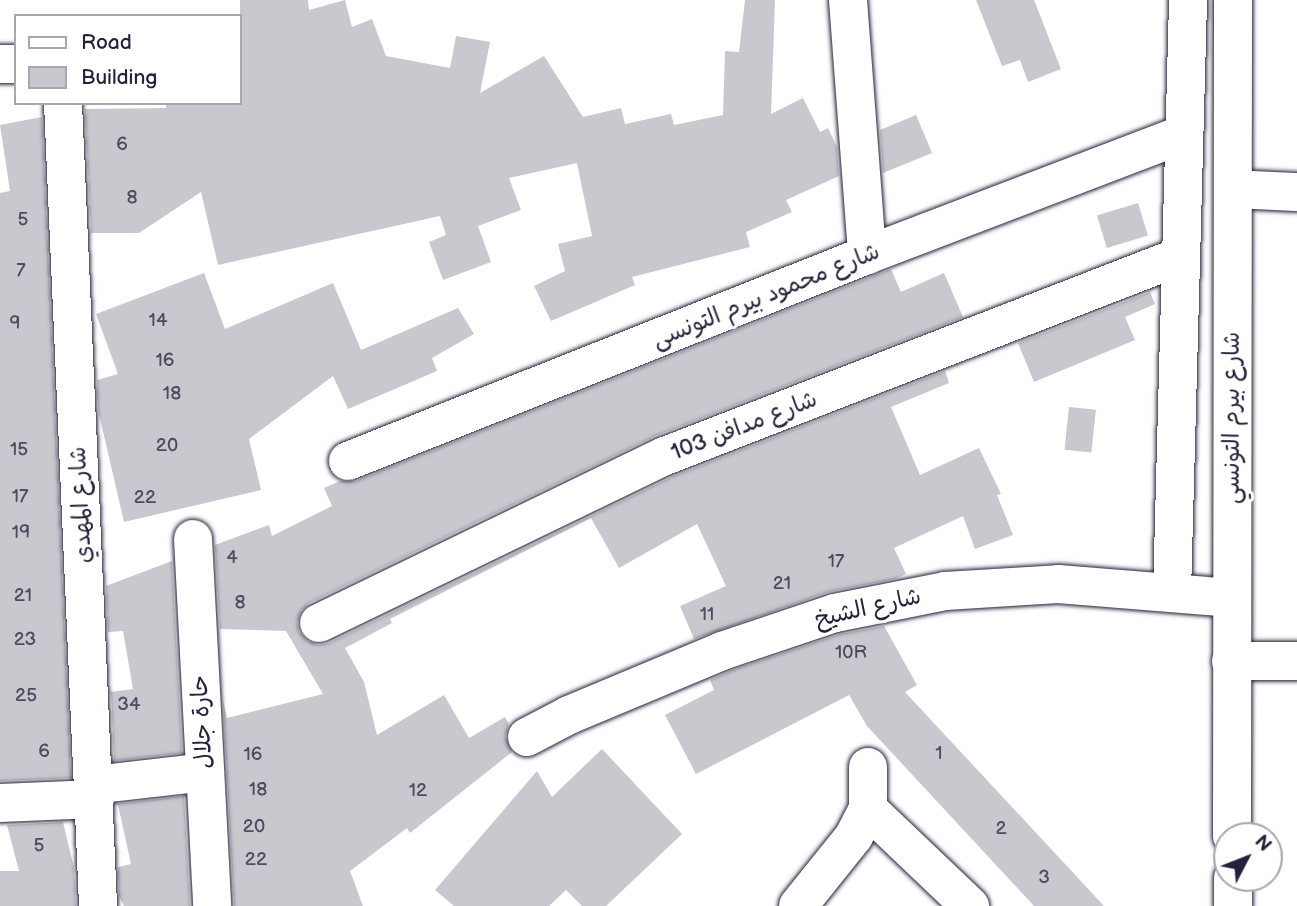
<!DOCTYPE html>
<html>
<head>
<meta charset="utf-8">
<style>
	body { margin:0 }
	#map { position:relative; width:1297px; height:906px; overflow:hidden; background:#fff; font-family:"Balsamiq Sans","Playpen Sans Arabic",sans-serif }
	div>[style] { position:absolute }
	.building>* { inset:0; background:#c8c8cf; transform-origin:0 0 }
	.roads { filter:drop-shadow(0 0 2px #22223b) drop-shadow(0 0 2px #22223b) }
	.minor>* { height:38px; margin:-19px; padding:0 19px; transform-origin:19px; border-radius:19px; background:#fff }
	.major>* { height:38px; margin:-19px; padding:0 19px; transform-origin:19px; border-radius:19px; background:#fff }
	span { translate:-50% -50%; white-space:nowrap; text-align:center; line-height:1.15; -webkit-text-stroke:6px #fff; paint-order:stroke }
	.number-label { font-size:19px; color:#4c4c60 }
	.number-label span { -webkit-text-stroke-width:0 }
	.street-label { font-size:23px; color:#22223b }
	.legend { position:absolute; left:14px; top:14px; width:228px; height:91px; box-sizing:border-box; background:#fff; border:2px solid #a7a7b1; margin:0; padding:9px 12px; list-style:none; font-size:21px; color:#22223b }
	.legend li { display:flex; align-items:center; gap:14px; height:35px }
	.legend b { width:35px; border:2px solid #a7a7b1 }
	.north { position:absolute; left:1213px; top:822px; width:70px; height:70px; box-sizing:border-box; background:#fff; border:2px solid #a7a7b1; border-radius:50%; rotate:48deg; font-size:19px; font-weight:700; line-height:28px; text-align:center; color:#22223b }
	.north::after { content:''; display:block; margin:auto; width:24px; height:32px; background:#22223b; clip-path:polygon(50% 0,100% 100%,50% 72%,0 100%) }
</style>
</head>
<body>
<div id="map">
	<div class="building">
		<i style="clip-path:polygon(240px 0,308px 0,309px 10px,345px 0,352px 27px,372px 19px,386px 56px,450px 68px,456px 36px,490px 42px,480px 93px,544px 56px,583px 117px,621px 108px,625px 124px,671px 114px,674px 125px,723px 115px,725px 51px,739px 52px,745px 0,775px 0,771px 114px,803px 98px,820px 132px,828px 128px,837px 147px,839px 176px,786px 200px,792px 212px,746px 232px,750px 247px,632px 277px,635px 285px,551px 321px,534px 286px,565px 271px,558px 244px,592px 236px,577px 163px,509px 178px,521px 210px,478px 226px,491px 262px,443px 280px,429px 242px,446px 235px,440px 216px,218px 265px,201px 192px,139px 233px,91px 233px,85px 109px,166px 108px,166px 103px,240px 103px)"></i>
		<i style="clip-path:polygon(976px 0,1034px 0,1061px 69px,1028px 82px,1020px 60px,1002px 66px)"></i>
		<i style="clip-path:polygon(916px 115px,932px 153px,883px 173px,880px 130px)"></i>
		<i style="clip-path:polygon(42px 117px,71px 778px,0 781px,0 193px,10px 191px,0 125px)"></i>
		<i style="left:1138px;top:203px;width:34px;height:43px;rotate:73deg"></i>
		<i style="clip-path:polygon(891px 269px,901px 292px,944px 273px,963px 317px,655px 436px,309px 603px,301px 611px,297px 622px,299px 632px,307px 641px,318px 645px,329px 643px,674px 476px,945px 371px,949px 383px,891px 407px,920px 475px,979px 448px,1001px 494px,997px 495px,1013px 535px,975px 549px,963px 516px,894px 548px,906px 574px,895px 579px,828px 592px,694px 639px,680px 606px,726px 586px,697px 524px,619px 568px,591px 518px,390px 619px,392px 623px,345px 648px,364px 682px,377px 735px,444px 695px,469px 738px,505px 717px,509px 724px,505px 737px,512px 752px,410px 833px,407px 828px,350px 871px,363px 906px,234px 906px,223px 701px,227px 718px,323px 694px,286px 631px,220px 629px,215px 545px,269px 525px,272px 536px,332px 506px,324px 488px,340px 481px,356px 481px)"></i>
		<i style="clip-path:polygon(204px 273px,225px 329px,333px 283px,361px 350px,458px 308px,474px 334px,432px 358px,437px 371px,348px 409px,333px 376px,249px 439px,261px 490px,124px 522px,98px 410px,97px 380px,118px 374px,96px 314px)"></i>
		<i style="clip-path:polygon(1150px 292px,1155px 304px,1125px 317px,1135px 340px,1034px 382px,1018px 343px)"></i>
		<i style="left:1069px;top:407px;width:27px;height:43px;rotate:6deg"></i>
		<i style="clip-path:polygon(172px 561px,182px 753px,114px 761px,111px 692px,133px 689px,123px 631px,108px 632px,106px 586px)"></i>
		<i style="clip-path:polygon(884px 626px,917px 685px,905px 692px,1104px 906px,1034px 906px,867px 726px,849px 695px,696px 774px,665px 715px,714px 690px,710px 680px,730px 671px,841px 634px)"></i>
		<i style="clip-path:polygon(602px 749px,682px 834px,606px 906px,582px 906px,566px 890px,549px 906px,454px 906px,435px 890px,537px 771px,552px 797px)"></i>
		<i style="clip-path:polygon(184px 796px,190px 906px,124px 906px,119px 896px,118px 867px,131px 864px,118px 805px,116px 804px)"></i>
		<i style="clip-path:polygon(63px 822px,74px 868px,76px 906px,0 906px,0 871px,19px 871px,7px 825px)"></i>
	</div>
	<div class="roads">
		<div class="minor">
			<i style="left:848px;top:0;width:256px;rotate:85.7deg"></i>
			<i style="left:0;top:64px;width:16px"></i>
			<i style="left:63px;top:103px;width:804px;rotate:87.5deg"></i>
			<i style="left:1233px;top:189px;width:64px;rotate:2.7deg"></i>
			<i style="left:348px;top:461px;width:558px;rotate:-21.65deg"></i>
			<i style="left:867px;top:255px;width:339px;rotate:-20.9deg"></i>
			<i style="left:193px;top:539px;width:367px;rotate:87deg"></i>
			<i style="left:1172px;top:593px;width:593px;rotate:-88.45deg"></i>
			<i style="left:319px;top:623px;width:384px;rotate:-25.8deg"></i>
			<i style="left:665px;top:456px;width:553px;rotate:-21.19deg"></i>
			<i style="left:1231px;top:661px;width:66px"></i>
			<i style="left:527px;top:737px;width:47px;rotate:-27.6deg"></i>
			<i style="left:569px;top:715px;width:166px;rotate:-22.7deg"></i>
			<i style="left:722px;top:651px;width:119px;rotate:-18.6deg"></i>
			<i style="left:835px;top:613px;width:112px;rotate:-11.3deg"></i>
			<i style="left:945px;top:591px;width:113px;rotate:-3.5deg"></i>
			<i style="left:1058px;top:584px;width:174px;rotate:4.6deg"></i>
			<i style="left:93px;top:785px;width:113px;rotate:-6.6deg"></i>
			<i style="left:0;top:803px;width:95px;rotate:-2.4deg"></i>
			<i style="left:868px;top:809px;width:141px;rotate:43.6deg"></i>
			<i style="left:798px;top:906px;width:90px;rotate:-51.3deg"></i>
			<i style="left:854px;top:836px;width:30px;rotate:-63deg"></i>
			<i style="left:868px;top:809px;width:42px;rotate:-90deg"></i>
		</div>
		<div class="major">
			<i style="left:1232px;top:836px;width:836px;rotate:-89.93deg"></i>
			<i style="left:1233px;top:878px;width:28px;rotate:90deg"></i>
		</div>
	</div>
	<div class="number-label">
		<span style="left:122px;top:145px">6</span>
		<span style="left:132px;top:198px">8</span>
		<span style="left:23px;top:220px">5</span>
		<span style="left:21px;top:271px">7</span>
		<span style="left:158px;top:321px">14</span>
		<span style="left:15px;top:324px">9</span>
		<span style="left:165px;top:361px">16</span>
		<span style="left:172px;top:394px">18</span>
		<span style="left:167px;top:446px">20</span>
		<span style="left:19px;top:450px">15</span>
		<span style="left:20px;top:497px">17</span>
		<span style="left:145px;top:498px">22</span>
		<span style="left:21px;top:533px">19</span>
		<span style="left:232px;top:558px">4</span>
		<span style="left:836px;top:562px">17</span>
		<span style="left:782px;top:584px">21</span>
		<span style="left:23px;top:596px">21</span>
		<span style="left:240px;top:603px">8</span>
		<span style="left:707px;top:615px">11</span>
		<span style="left:25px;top:640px">23</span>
		<span style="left:851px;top:653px">10R</span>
		<span style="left:26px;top:696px">25</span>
		<span style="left:129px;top:705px">34</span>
		<span style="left:44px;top:752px">6</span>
		<span style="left:939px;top:754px">1</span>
		<span style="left:253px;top:755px">16</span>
		<span style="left:258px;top:790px">18</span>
		<span style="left:418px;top:791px">12</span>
		<span style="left:254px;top:827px">20</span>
		<span style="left:1001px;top:829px">2</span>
		<span style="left:39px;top:846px">5</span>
		<span style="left:256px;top:860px">22</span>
		<span style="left:1044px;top:878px">3</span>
	</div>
	<div class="street-label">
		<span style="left:766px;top:296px;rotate:-22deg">شارع محمود بيرم التونسى</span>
		<span style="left:1232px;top:418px;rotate:-90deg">شارع بيرم التونسي</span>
		<span style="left:744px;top:426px;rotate:-21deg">شارع مدافن 103</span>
		<span style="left:81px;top:505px;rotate:-93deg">شارع المهدي</span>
		<span style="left:868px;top:608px;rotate:-13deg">شارع الشيخ</span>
		<span style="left:202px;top:722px;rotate:-93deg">حارة جلال</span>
	</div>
	<ul class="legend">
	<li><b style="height:9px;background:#fff"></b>Road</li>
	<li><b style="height:19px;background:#c8c8cf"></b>Building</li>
	</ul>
	<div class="north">N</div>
</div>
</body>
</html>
